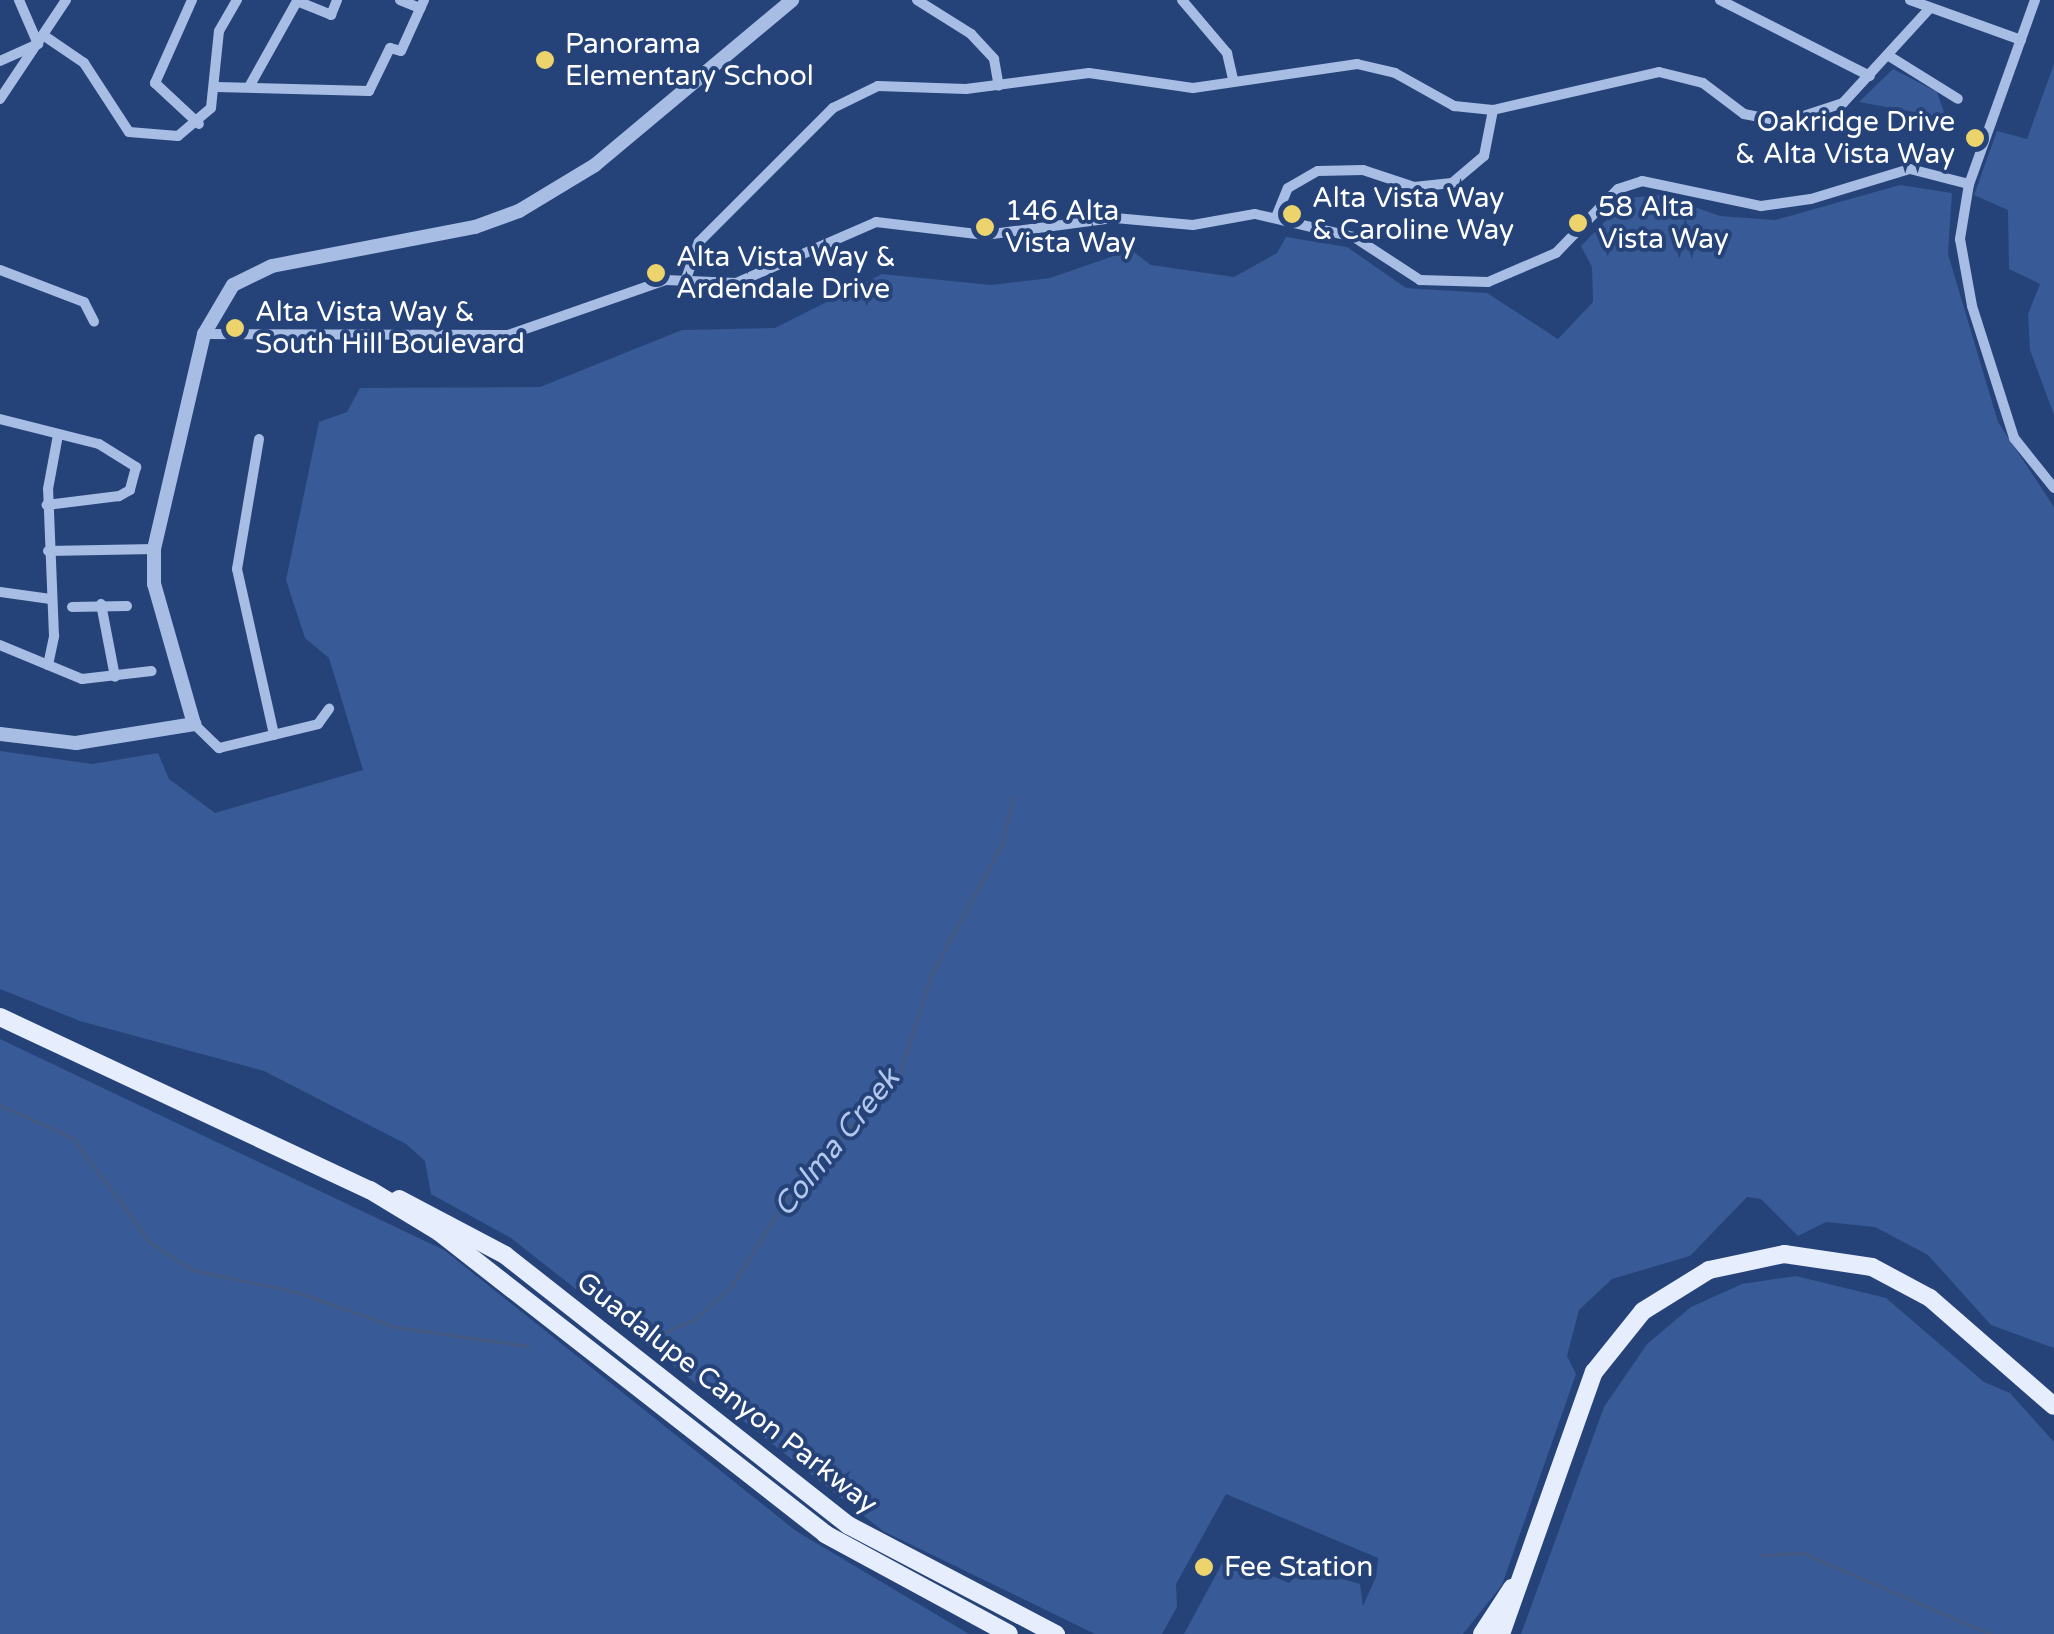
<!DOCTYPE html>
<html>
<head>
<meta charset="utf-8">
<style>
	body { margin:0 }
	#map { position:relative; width:2054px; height:1634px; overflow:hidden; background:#254279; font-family:"Varela Round",sans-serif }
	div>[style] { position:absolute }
	.green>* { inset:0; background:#385a96 }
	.stream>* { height:2.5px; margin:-1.25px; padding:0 1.25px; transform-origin:1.25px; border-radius:1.25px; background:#445a82 }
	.minor>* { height:10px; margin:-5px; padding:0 5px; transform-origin:5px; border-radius:5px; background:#a7bde4 }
	.tertiary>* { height:14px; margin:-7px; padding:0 7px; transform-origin:7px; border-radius:7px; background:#a7bde4 }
	.primary>* { height:18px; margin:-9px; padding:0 9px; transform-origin:9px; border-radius:9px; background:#e6edfc }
	.dots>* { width:28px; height:28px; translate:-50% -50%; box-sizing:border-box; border:5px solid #254279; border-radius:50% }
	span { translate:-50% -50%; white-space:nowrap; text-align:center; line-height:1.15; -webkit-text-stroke:8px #254279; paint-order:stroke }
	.poi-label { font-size:28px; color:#fff }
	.left { translate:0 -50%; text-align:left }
	.right { translate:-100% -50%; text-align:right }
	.street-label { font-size:28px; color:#fff }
	.water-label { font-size:30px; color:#b2c7ec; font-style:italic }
</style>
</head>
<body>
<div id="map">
	<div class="green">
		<i style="clip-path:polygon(2054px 64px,2054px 415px,2030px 350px,2028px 314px,2040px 284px,2009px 269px,2008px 210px,1974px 195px,1997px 131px,2027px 139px)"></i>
		<i style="clip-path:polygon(1893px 69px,1937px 92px,1946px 118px,1859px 102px)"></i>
		<i style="clip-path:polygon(1900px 185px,1952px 193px,1948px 254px,1998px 422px,2054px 507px,2054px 1348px,1991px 1325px,1928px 1255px,1875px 1227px,1826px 1222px,1798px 1236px,1761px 1199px,1747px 1197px,1690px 1256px,1612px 1279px,1579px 1310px,1567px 1356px,1576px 1374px,1502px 1585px,1463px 1634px,1184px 1634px,1226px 1556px,1289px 1583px,1305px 1568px,1360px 1584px,1363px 1606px,1376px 1577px,1378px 1558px,1226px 1494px,1176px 1584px,1177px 1607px,1162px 1634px,1095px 1634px,883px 1531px,511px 1238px,431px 1194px,425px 1161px,406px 1144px,264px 1071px,80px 1021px,0 989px,0 751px,92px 764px,158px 753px,169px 779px,215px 813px,363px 770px,329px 658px,305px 638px,286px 580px,319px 422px,347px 412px,360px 388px,540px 387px,682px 330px,775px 328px,882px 274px,991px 285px,1050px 278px,1131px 250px,1151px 265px,1234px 277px,1277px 253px,1286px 237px,1347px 247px,1406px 288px,1487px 293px,1558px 339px,1593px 302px,1592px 267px,1581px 246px,1628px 198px,1660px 195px,1720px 216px,1775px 220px)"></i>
		<i style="clip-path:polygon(0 1039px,444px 1250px,796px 1531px,969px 1634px,0 1634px)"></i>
		<i style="clip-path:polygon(1796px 1276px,1886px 1298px,1984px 1382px,2010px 1393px,2054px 1442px,2054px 1634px,1521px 1634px,1604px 1407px,1647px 1344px,1691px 1307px,1742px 1284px)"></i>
	</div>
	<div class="stream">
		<i style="left:0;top:1105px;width:80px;rotate:24.3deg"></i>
		<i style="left:73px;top:1138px;width:131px;rotate:53.4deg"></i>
		<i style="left:151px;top:1243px;width:50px;rotate:32.7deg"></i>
		<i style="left:193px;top:1270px;width:106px;rotate:11.9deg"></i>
		<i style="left:297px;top:1292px;width:105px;rotate:19.5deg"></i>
		<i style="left:396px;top:1327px;width:133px;rotate:8.2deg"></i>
		<i style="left:652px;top:1338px;width:47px;rotate:-23.8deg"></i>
		<i style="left:695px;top:1319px;width:48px;rotate:-41.6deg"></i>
		<i style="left:731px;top:1287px;width:115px;rotate:-57.8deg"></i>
		<i style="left:792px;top:1190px;width:159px;rotate:-47.3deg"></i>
		<i style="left:900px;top:1073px;width:103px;rotate:-72.4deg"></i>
		<i style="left:931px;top:975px;width:149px;rotate:-61.5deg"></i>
		<i style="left:1002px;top:844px;width:48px;rotate:-76.8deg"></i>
		<i style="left:1762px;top:1555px;width:41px;rotate:-2.8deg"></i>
		<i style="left:1803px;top:1553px;width:204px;rotate:23.4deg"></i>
	</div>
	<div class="minor">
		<i style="left:192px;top:0;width:91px;rotate:114deg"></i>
		<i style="left:155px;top:83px;width:60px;rotate:43deg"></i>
		<i style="left:400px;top:0;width:22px;rotate:22deg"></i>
		<i style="left:917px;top:0;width:64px;rotate:32.2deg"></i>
		<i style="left:971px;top:34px;width:34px;rotate:47deg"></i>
		<i style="left:994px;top:59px;width:27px;rotate:80deg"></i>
		<i style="left:1182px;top:0;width:70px;rotate:49.7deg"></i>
		<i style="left:1227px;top:53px;width:28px;rotate:77deg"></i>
		<i style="left:1720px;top:0;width:168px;rotate:26.9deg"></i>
		<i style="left:1910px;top:0;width:118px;rotate:19.8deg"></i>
		<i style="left:2035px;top:0;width:195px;rotate:109.7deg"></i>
		<i style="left:1969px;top:184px;width:56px;rotate:99.3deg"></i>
		<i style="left:1960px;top:239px;width:68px;rotate:79.8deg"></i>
		<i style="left:1972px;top:306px;width:139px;rotate:72.3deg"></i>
		<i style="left:2014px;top:438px;width:64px;rotate:51.3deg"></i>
		<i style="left:43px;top:35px;width:50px;rotate:34.3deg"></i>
		<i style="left:84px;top:63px;width:82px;rotate:56.9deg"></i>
		<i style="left:129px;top:132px;width:49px;rotate:4.7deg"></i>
		<i style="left:178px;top:136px;width:43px;rotate:-40.3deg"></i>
		<i style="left:211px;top:108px;width:77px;rotate:-84.1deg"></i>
		<i style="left:219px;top:31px;width:36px;rotate:-60deg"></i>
		<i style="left:1889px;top:56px;width:81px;rotate:31.9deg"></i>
		<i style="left:0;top:61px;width:42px;rotate:-24.1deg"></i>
		<i style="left:38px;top:44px;width:48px;rotate:-113.4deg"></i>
		<i style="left:216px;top:87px;width:153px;rotate:1.5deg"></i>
		<i style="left:369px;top:91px;width:48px;rotate:-64deg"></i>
		<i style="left:390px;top:48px;width:11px;rotate:15deg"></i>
		<i style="left:401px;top:51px;width:56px;rotate:-65.7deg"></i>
		<i style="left:249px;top:87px;width:98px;rotate:-60.8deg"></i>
		<i style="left:297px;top:1px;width:37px;rotate:22deg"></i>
		<i style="left:331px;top:15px;width:16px;rotate:-68deg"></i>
		<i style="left:0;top:99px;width:119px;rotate:-56.3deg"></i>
		<i style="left:1276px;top:217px;width:31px;rotate:-68deg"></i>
		<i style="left:1288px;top:188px;width:34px;rotate:-30deg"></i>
		<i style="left:1318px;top:171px;width:45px;rotate:-1.3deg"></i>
		<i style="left:1363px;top:170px;width:54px;rotate:18.4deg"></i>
		<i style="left:1414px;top:187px;width:38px;rotate:-6deg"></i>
		<i style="left:1452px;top:183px;width:42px;rotate:-40.2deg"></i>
		<i style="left:1484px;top:156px;width:47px;rotate:-78.9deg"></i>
		<i style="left:0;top:270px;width:90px;rotate:20.9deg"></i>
		<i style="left:84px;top:302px;width:22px;rotate:63deg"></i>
		<i style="left:686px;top:279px;width:39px;rotate:-71deg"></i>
		<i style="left:699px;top:242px;width:190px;rotate:-45deg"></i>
		<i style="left:833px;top:108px;width:50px;rotate:-26.1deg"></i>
		<i style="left:878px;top:86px;width:88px;rotate:2deg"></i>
		<i style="left:966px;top:89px;width:124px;rotate:-7.4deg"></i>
		<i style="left:1089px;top:73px;width:105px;rotate:8.2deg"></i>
		<i style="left:1193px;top:88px;width:166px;rotate:-8.3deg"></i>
		<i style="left:1357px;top:64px;width:39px;rotate:13deg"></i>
		<i style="left:1395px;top:73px;width:68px;rotate:29.2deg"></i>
		<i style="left:1454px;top:106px;width:39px;rotate:6deg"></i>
		<i style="left:1493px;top:110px;width:170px;rotate:-12.9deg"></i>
		<i style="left:1659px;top:72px;width:45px;rotate:14deg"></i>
		<i style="left:1703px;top:83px;width:51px;rotate:37.1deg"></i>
		<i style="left:1744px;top:114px;width:42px;rotate:11deg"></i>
		<i style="left:1785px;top:122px;width:61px;rotate:-18.1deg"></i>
		<i style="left:1843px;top:103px;width:129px;rotate:-47.5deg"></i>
		<i style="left:204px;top:334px;width:304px;rotate:0.2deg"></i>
		<i style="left:508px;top:335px;width:167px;rotate:-19.2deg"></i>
		<i style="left:666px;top:280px;width:70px;rotate:2.5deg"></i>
		<i style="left:736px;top:283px;width:153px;rotate:-23.5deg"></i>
		<i style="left:876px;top:222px;width:110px;rotate:6.8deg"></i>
		<i style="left:985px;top:235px;width:131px;rotate:-7.5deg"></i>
		<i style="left:1115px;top:218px;width:78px;rotate:5.1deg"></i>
		<i style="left:1193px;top:225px;width:63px;rotate:-10.1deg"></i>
		<i style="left:1255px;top:214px;width:102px;rotate:13.1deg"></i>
		<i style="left:1354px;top:237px;width:79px;rotate:33.1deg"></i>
		<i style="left:1420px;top:280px;width:68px;rotate:1.7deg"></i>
		<i style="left:1488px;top:282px;width:74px;rotate:-23.1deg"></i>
		<i style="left:1556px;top:253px;width:89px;rotate:-45.9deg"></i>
		<i style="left:1618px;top:189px;width:25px;rotate:-18deg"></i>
		<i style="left:1642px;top:181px;width:122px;rotate:11.9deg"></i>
		<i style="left:1761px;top:206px;width:50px;rotate:-8deg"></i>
		<i style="left:1811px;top:199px;width:103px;rotate:-16.9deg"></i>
		<i style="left:1910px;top:169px;width:61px;rotate:14.3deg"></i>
		<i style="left:0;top:419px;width:102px;rotate:14.2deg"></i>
		<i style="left:99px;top:444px;width:44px;rotate:31.9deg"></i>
		<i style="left:136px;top:467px;width:24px;rotate:105deg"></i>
		<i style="left:130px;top:490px;width:13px;rotate:151deg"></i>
		<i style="left:119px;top:496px;width:73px;rotate:172.9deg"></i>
		<i style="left:259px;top:439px;width:132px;rotate:99.6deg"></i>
		<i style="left:237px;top:569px;width:170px;rotate:77.4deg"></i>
		<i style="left:48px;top:551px;width:106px;rotate:-1.1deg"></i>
		<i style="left:0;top:592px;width:51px;rotate:7.8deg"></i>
		<i style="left:101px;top:604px;width:74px;rotate:79.1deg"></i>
		<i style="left:72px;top:607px;width:55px;rotate:-1deg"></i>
		<i style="left:0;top:645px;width:89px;rotate:22.5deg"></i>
		<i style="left:82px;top:679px;width:70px;rotate:-6.5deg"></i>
		<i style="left:48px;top:665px;width:30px;rotate:-78deg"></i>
		<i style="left:54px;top:636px;width:147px;rotate:-92.3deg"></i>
		<i style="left:48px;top:489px;width:55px;rotate:-79.5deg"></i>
		<i style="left:194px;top:724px;width:35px;rotate:44deg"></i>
		<i style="left:219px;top:748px;width:102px;rotate:-13.6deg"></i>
		<i style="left:318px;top:724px;width:19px;rotate:-54deg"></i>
	</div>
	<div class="tertiary">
		<i style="left:0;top:734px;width:77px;rotate:6.8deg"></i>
		<i style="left:76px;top:743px;width:120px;rotate:-9.1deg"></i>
		<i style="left:194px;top:724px;width:146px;rotate:-105.9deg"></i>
		<i style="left:154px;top:584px;width:35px;rotate:-90deg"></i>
		<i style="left:154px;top:549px;width:221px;rotate:-76.9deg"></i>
		<i style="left:204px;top:334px;width:57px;rotate:-59.4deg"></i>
		<i style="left:233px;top:285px;width:43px;rotate:-26deg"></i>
		<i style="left:272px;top:266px;width:207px;rotate:-10.9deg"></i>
		<i style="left:475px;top:227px;width:47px;rotate:-20deg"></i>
		<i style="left:519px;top:211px;width:89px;rotate:-31.2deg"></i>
		<i style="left:595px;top:165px;width:257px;rotate:-39.9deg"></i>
	</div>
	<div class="primary">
		<i style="left:0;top:1017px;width:408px;rotate:25.1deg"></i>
		<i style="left:370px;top:1190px;width:81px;rotate:31.3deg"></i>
		<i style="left:439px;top:1232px;width:490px;rotate:38deg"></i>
		<i style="left:825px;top:1534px;width:209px;rotate:28.5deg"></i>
		<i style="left:399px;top:1199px;width:120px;rotate:27.8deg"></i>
		<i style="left:505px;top:1255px;width:437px;rotate:38.2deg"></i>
		<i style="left:848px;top:1525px;width:235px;rotate:27.7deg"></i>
		<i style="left:1482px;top:1634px;width:55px;rotate:-56.9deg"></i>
		<i style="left:1501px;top:1634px;width:278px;rotate:-70.5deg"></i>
		<i style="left:1594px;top:1372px;width:78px;rotate:-51.2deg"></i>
		<i style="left:1643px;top:1311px;width:78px;rotate:-31.8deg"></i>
		<i style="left:1709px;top:1270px;width:77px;rotate:-12deg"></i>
		<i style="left:1784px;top:1254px;width:89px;rotate:8.4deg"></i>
		<i style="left:1872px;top:1267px;width:66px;rotate:28.1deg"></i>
		<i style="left:1930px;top:1298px;width:164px;rotate:41.1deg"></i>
	</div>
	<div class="dots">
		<i style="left:545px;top:60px;background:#edd36b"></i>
		<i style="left:1975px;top:138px;background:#edd36b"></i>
		<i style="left:1292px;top:214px;background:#edd36b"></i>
		<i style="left:1578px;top:223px;background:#edd36b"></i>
		<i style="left:985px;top:227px;background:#edd36b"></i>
		<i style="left:656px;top:273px;background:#edd36b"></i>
		<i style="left:235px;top:328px;background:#edd36b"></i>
		<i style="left:1204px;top:1567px;background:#edd36b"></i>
	</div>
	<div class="poi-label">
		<span class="left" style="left:565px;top:60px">Panorama<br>Elementary School</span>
		<span class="right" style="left:1955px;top:138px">Oakridge Drive<br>&amp; Alta Vista Way</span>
		<span class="left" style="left:1312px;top:214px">Alta Vista Way<br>&amp; Caroline Way</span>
		<span class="left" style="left:1598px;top:223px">58 Alta<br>Vista Way</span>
		<span class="left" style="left:1005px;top:227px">146 Alta<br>Vista Way</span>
		<span class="left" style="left:676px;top:273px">Alta Vista Way &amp;<br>Ardendale Drive</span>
		<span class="left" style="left:255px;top:328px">Alta Vista Way &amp;<br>South Hill Boulevard</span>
		<span class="left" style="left:1224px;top:1567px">Fee Station</span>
	</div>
	<div class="street-label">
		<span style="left:727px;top:1393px;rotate:38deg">Guadalupe Canyon Parkway</span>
	</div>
	<div class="water-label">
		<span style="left:837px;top:1143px;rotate:-51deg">Colma Creek</span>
	</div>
</div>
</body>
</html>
